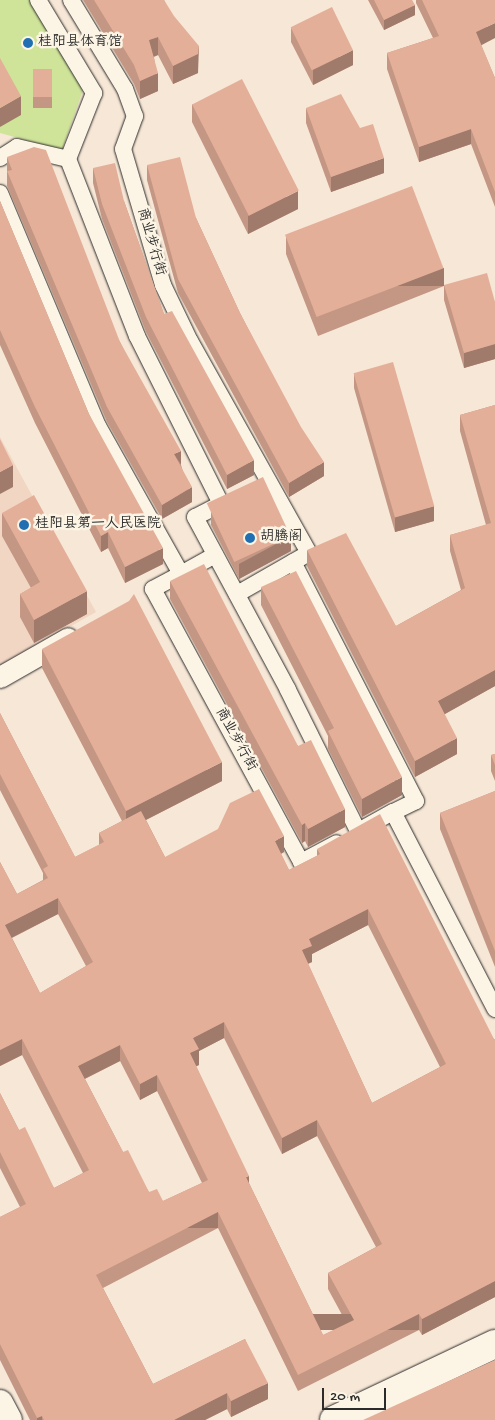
<!DOCTYPE html>
<html>
<head>
<meta charset="utf-8">
<style>
	body { margin:0 }
	#map { position:relative; width:495px; height:1420px; overflow:hidden; background:#f7e7d6; font-family:"Gochi Hand","LXGW WenKai TC",sans-serif }
	div>[style] { position:absolute }
	.built>* { inset:0; background:#f1d6c4 }
	.green>* { inset:0; background:#cfe499 }
	.roads { filter:drop-shadow(0 0 1px #2b2b2b) drop-shadow(0 0 1px #2b2b2b) }
	.pedestrian>* { height:16px; margin:-8px; padding:0 8px; transform-origin:8px; border-radius:8px; background:#fcf5e5 }
	.minor>* { height:21px; margin:-10.5px; padding:0 10.5px; transform-origin:10.5px; border-radius:10.5px; background:#fcf5e5 }
	.tertiary>* { height:26px; margin:-13px; padding:0 13px; transform-origin:13px; border-radius:13px; background:#fcf5e5 }
	.secondary>* { height:28px; margin:-14px; padding:0 14px; transform-origin:14px; border-radius:14px; background:#fcf5e5 }
	.wall>* { inset:0; background:#c49684; transform-origin:0 0 }
	.shaded-wall>* { inset:0; background:#a07a6b; transform-origin:0 0 }
	.building>* { inset:0; background:#e4af99; transform-origin:0 0 }
	.dots>* { width:14px; height:14px; translate:-50% -50%; box-sizing:border-box; border:2px solid #fcf5e5; border-radius:50% }
	span { translate:-50% -50%; white-space:nowrap; text-align:center; line-height:1.15; -webkit-text-stroke:5px #fcf5e5; paint-order:stroke }
	.poi-label { font-size:14px; color:#2b2b2b }
	.left { translate:0 -50%; text-align:left }
	.street-label { font-size:14px; color:#2b2b2b }
	.scale { position:absolute; left:322px; top:1388px; width:64px; height:22px; box-sizing:border-box; border:2px solid #2b2b2b; border-top:0; padding-left:6px; font-size:15px; line-height:18px; white-space:nowrap; color:#2b2b2b; -webkit-text-stroke:4px #fcf5e5; paint-order:stroke }
</style>
</head>
<body>
<div id="map">
	<div class="built">
		<i style="clip-path:polygon(0 437px,96px 612px,0 666px)"></i>
	</div>
	<div class="green">
		<i style="clip-path:polygon(0 0,30px 0,84px 87px,62px 150px,0 133px)"></i>
	</div>
	<div class="roads">
		<div class="pedestrian">
			<i style="left:38px;top:0;width:109px;rotate:58.9deg"></i>
			<i style="left:94px;top:93px;width:71px;rotate:111.5deg"></i>
			<i style="left:68px;top:159px;width:190px;rotate:68.7deg"></i>
			<i style="left:137px;top:336px;width:188px;rotate:63.4deg"></i>
			<i style="left:221px;top:504px;width:29px;rotate:153deg"></i>
			<i style="left:195px;top:517px;width:196px;rotate:61.7deg"></i>
			<i style="left:288px;top:690px;width:157px;rotate:63.6deg"></i>
			<i style="left:71px;top:0;width:104px;rotate:58.8deg"></i>
			<i style="left:125px;top:89px;width:29px;rotate:70deg"></i>
			<i style="left:135px;top:116px;width:35px;rotate:110deg"></i>
			<i style="left:123px;top:149px;width:142px;rotate:73.6deg"></i>
			<i style="left:163px;top:285px;width:62px;rotate:64.3deg"></i>
			<i style="left:190px;top:341px;width:243px;rotate:60.7deg"></i>
			<i style="left:309px;top:553px;width:83px;rotate:150.3deg"></i>
			<i style="left:0;top:158px;width:20px;rotate:-33deg"></i>
			<i style="left:17px;top:147px;width:52px;rotate:13.2deg"></i>
			<i style="left:0;top:193px;width:253px;rotate:67.2deg"></i>
			<i style="left:98px;top:426px;width:170px;rotate:60.7deg"></i>
			<i style="left:181px;top:574px;width:32px;rotate:152deg"></i>
			<i style="left:153px;top:589px;width:311px;rotate:61.5deg"></i>
			<i style="left:301px;top:862px;width:40px;rotate:-28deg"></i>
			<i style="left:293px;top:562px;width:269px;rotate:62.8deg"></i>
			<i style="left:416px;top:801px;width:25px;rotate:154deg"></i>
			<i style="left:393px;top:812px;width:222px;rotate:62.6deg"></i>
			<i style="left:181px;top:574px;width:39px;rotate:-29deg"></i>
			<i style="left:362px;top:829px;width:35px;rotate:-29deg"></i>
		</div>
		<div class="minor">
			<i style="left:0;top:677px;width:78px;rotate:-29.8deg"></i>
		</div>
		<div class="tertiary">
			<i style="left:0;top:1403px;width:19px;rotate:62deg"></i>
		</div>
		<div class="secondary">
			<i style="left:334px;top:1420px;width:178px;rotate:-25.3deg"></i>
		</div>
	</div>
	<div class="wall">
		<i style="clip-path:polygon(83px 0,164px 0,198px 73px,173px 84px,158px 55px,154px 57px,158px 91px,140px 99px,134px 84px)"></i>
		<i style="clip-path:polygon(368px 0,412px 0,415px 15px,384px 30px)"></i>
		<i style="clip-path:polygon(416px 0,495px 0,481px 45px,495px 78px,495px 207px,471px 144px,419px 162px,387px 69px,387px 53px,433px 38px,416px 3px)"></i>
		<i style="clip-path:polygon(291px 28px,353px 65px,313px 85px,291px 42px)"></i>
		<i style="left:33px;top:69px;width:19px;height:39px"></i>
		<i style="clip-path:polygon(192px 104px,298px 209px,248px 234px,192px 122px)"></i>
		<i style="clip-path:polygon(306px 108px,384px 173px,331px 192px,306px 123px)"></i>
		<i style="clip-path:polygon(7px 157px,120px 342px,181px 465px,192px 502px,162px 519px,107px 422px,7px 186px)"></i>
		<i style="clip-path:polygon(147px 165px,196px 218px,240px 313px,324px 476px,289px 497px,178px 293px,147px 180px)"></i>
		<i style="clip-path:polygon(93px 168px,124px 201px,164px 314px,254px 475px,227px 489px,146px 332px,102px 219px,93px 183px)"></i>
		<i style="clip-path:polygon(0 201px,89px 414px,163px 564px,125px 583px,108px 548px,101px 552px,35px 423px,0 345px)"></i>
		<i style="clip-path:polygon(286px 236px,444px 285px,495px 302px,495px 359px,464px 368px,444px 300px,444px 286px,318px 336px,286px 254px)"></i>
		<i style="clip-path:polygon(354px 373px,434px 521px,395px 532px,354px 388px)"></i>
		<i style="clip-path:polygon(495px 405px,495px 686px,444px 714px,457px 754px,415px 777px,307px 566px,307px 550px,396px 626px,461px 590px,450px 551px,450px 535px,486px 525px,460px 431px,460px 415px)"></i>
		<i style="clip-path:polygon(211px 510px,291px 551px,239px 579px,211px 525px)"></i>
		<i style="clip-path:polygon(2px 513px,87px 614px,34px 643px,20px 617px,20px 594px,31px 588px,2px 536px)"></i>
		<i style="clip-path:polygon(170px 581px,298px 746px,345px 827px,308px 847px,305px 841px,302px 843px,170px 599px)"></i>
		<i style="clip-path:polygon(261px 587px,402px 795px,362px 817px,328px 749px,328px 736px,261px 605px)"></i>
		<i style="clip-path:polygon(evenodd,42px 649px,222px 781px,146px 820px,165px 857px,284px 852px,281px 854px,289px 870px,317px 856px,317px 849px,494px 1039px,495px 1039px,495px 1297px,422px 1335px,419px 1330px,298px 1391px,218px 1228px,103px 1288px,153px 1384px,245px 1339px,268px 1399px,231px 1417px,227px 1409px,205px 1420px,30px 1420px,0 1360px,0 1217px,20px 1207px,0 1168px,0 1093px,19px 1130px,54px 1188px,83px 1173px,22px 1055px,0 1066px,0 862px,17px 894px,43px 880px,43px 873px,0 790px,0 713px,75px 857px,99px 845px,99px 833px,122px 821px,42px 668px,42px 649px,58px 914px,86px 966px,40px 993px,12px 938px,58px 914px,42px 649px,368px 925px,440px 1067px,372px 1103px,308px 964px,312px 962px,312px 954px,368px 925px,42px 649px,224px 1038px,282px 1154px,317px 1136px,376px 1247px,328px 1273px,328px 1289px,347px 1324px,323px 1335px,249px 1183px,196px 1066px,199px 1065px,199px 1051px,224px 1038px,42px 649px,120px 1061px,140px 1100px,157px 1091px,202px 1183px,163px 1201px,149px 1192px,123px 1152px,85px 1079px,120px 1061px)"></i>
		<i style="clip-path:polygon(495px 754px,495px 781px,491px 771px,491px 755px)"></i>
		<i style="clip-path:polygon(495px 791px,495px 967px,440px 829px,440px 813px)"></i>
	</div>
	<div class="shaded-wall">
		<i style="clip-path:polygon(415px 5px,415px 15px,384px 30px,384px 20px)"></i>
		<i style="clip-path:polygon(495px 23px,495px 38px,476px 48px,476px 32px)"></i>
		<i style="clip-path:polygon(158px 37px,158px 55px,149px 58px,149px 40px)"></i>
		<i style="clip-path:polygon(199px 46px,198px 73px,173px 84px,173px 66px)"></i>
		<i style="clip-path:polygon(353px 50px,353px 65px,313px 85px,313px 70px)"></i>
		<i style="clip-path:polygon(158px 73px,158px 91px,140px 99px,140px 81px)"></i>
		<i style="clip-path:polygon(21px 96px,21px 115px,0 127px,0 108px)"></i>
		<i style="clip-path:polygon(471px 129px,471px 144px,419px 162px,419px 147px)"></i>
		<i style="clip-path:polygon(384px 158px,384px 173px,331px 192px,331px 177px)"></i>
		<i style="clip-path:polygon(298px 191px,298px 209px,248px 234px,248px 216px)"></i>
		<i style="left:444px;top:268px;width:18px;height:136px;rotate:90deg"></i>
		<i style="clip-path:polygon(495px 344px,495px 359px,464px 368px,464px 353px)"></i>
		<i style="clip-path:polygon(181px 451px,181px 465px,174px 454px)"></i>
		<i style="clip-path:polygon(254px 460px,254px 475px,227px 489px,227px 475px)"></i>
		<i style="clip-path:polygon(324px 462px,324px 476px,289px 497px,289px 483px)"></i>
		<i style="clip-path:polygon(13px 465px,13px 487px,0 494px,0 472px)"></i>
		<i style="clip-path:polygon(192px 487px,192px 502px,162px 519px,162px 505px)"></i>
		<i style="clip-path:polygon(434px 506px,434px 521px,395px 532px,395px 517px)"></i>
		<i style="clip-path:polygon(108px 532px,108px 548px,101px 552px,101px 536px)"></i>
		<i style="clip-path:polygon(291px 536px,291px 551px,239px 579px,239px 564px)"></i>
		<i style="clip-path:polygon(163px 548px,163px 564px,125px 583px,125px 567px)"></i>
		<i style="clip-path:polygon(87px 591px,87px 614px,34px 643px,34px 620px)"></i>
		<i style="clip-path:polygon(495px 670px,495px 686px,438px 718px,438px 701px)"></i>
		<i style="clip-path:polygon(457px 738px,457px 754px,415px 777px,415px 761px)"></i>
		<i style="clip-path:polygon(222px 762px,222px 781px,126px 830px,126px 811px)"></i>
		<i style="clip-path:polygon(402px 777px,402px 795px,362px 817px,362px 799px)"></i>
		<i style="clip-path:polygon(345px 809px,345px 827px,308px 847px,308px 829px)"></i>
		<i style="clip-path:polygon(305px 823px,305px 841px,302px 843px,302px 825px)"></i>
		<i style="clip-path:polygon(284px 836px,284px 852px,275px 857px,275px 841px)"></i>
		<i style="clip-path:polygon(58px 898px,58px 914px,5px 941px,5px 925px)"></i>
		<i style="clip-path:polygon(368px 909px,368px 925px,312px 954px,312px 962px,302px 966px,302px 950px,309px 939px)"></i>
		<i style="clip-path:polygon(224px 1022px,224px 1038px,199px 1051px,199px 1065px,190px 1069px,190px 1053px,193px 1038px)"></i>
		<i style="clip-path:polygon(22px 1039px,22px 1055px,0 1066px,0 1050px)"></i>
		<i style="clip-path:polygon(120px 1045px,120px 1061px,78px 1082px,78px 1066px)"></i>
		<i style="clip-path:polygon(157px 1075px,157px 1091px,140px 1100px,140px 1084px)"></i>
		<i style="clip-path:polygon(317px 1120px,317px 1136px,282px 1154px,282px 1138px)"></i>
		<i style="clip-path:polygon(249px 1176px,249px 1192px,246px 1177px)"></i>
		<i style="left:218px;top:1212px;width:16px;height:137px;rotate:90deg"></i>
		<i style="clip-path:polygon(495px 1281px,495px 1297px,422px 1335px,422px 1319px)"></i>
		<i style="left:419px;top:1314px;width:16px;height:136px;rotate:90deg"></i>
		<i style="clip-path:polygon(268px 1383px,268px 1399px,231px 1417px,231px 1401px)"></i>
		<i style="clip-path:polygon(227px 1393px,227px 1409px,205px 1420px,174px 1420px)"></i>
		<i style="clip-path:polygon(42px 1416px,42px 1420px,37px 1420px,37px 1418px)"></i>
	</div>
	<div class="building">
		<i style="clip-path:polygon(94px 0,164px 0,174px 16px,199px 46px,198px 54px,173px 66px,158px 37px,149px 40px,158px 73px,140px 81px,134px 65px)"></i>
		<i style="clip-path:polygon(374px 0,412px 0,415px 5px,384px 20px)"></i>
		<i style="clip-path:polygon(422px 0,495px 0,495px 23px,476px 32px,495px 78px,495px 192px,471px 129px,419px 147px,387px 53px,439px 36px)"></i>
		<i style="left:332px;top:7px;width:48px;height:46px;rotate:64deg"></i>
		<i style="clip-path:polygon(0 58px,21px 96px,0 108px)"></i>
		<i style="left:33px;top:69px;width:19px;height:28px"></i>
		<i style="left:242px;top:79px;width:125px;height:56px;rotate:63deg"></i>
		<i style="clip-path:polygon(341px 94px,360px 128px,373px 124px,384px 158px,331px 177px,306px 108px)"></i>
		<i style="clip-path:polygon(34px 147px,46px 150px,120px 342px,181px 451px,174px 454px,192px 487px,162px 505px,107px 407px,7px 171px,12px 170px,7px 157px)"></i>
		<i style="clip-path:polygon(180px 157px,196px 218px,240px 313px,301px 427px,324px 462px,289px 483px,178px 279px,147px 165px)"></i>
		<i style="clip-path:polygon(115px 163px,124px 201px,164px 314px,172px 311px,254px 460px,227px 475px,146px 317px,102px 204px,93px 168px)"></i>
		<i style="left:412px;top:186px;width:88px;height:136px;rotate:69deg"></i>
		<i style="clip-path:polygon(0 201px,89px 414px,163px 548px,125px 567px,108px 532px,101px 536px,35px 407px,0 330px)"></i>
		<i style="clip-path:polygon(487px 273px,495px 302px,495px 344px,464px 353px,444px 285px)"></i>
		<i style="left:393px;top:362px;width:150px;height:41px;rotate:74deg"></i>
		<i style="clip-path:polygon(495px 405px,495px 670px,438px 701px,457px 738px,415px 761px,307px 550px,346px 533px,396px 626px,465px 588px,450px 535px,491px 523px,460px 415px)"></i>
		<i style="clip-path:polygon(0 439px,13px 465px,0 472px)"></i>
		<i style="left:263px;top:477px;width:65px;height:62px;rotate:65deg"></i>
		<i style="clip-path:polygon(34px 495px,87px 591px,34px 620px,20px 594px,40px 582px,2px 513px)"></i>
		<i style="clip-path:polygon(204px 564px,298px 746px,311px 740px,345px 809px,308px 829px,305px 823px,302px 825px,170px 581px)"></i>
		<i style="clip-path:polygon(296px 571px,402px 777px,362px 799px,328px 731px,334px 728px,261px 587px)"></i>
		<i style="clip-path:polygon(134px 594px,222px 762px,126px 811px,42px 649px,129px 601px)"></i>
		<i style="clip-path:polygon(evenodd,0 713px,75px 857px,104px 842px,99px 833px,141px 811px,165px 857px,218px 829px,230px 803px,259px 789px,284px 836px,275px 841px,289px 870px,320px 854px,317px 849px,380px 814px,494px 1039px,495px 1039px,495px 1281px,422px 1319px,419px 1314px,298px 1375px,218px 1212px,96px 1275px,153px 1384px,245px 1339px,268px 1383px,231px 1401px,227px 1393px,174px 1420px,44px 1420px,42px 1416px,37px 1418px,0 1344px,0 1217px,26px 1204px,0 1152px,0 1093px,19px 1130px,25px 1127px,54px 1188px,89px 1170px,22px 1039px,0 1050px,0 862px,17px 894px,48px 878px,43px 869px,48px 866px,0 774px,0 713px,58px 898px,93px 962px,40px 993px,5px 925px,58px 898px,0 713px,368px 909px,446px 1064px,372px 1103px,302px 950px,312px 946px,309px 939px,368px 909px,0 713px,224px 1022px,282px 1138px,317px 1120px,382px 1244px,328px 1273px,354px 1320px,323px 1335px,246px 1177px,249px 1176px,190px 1053px,199px 1049px,193px 1038px,224px 1022px,0 713px,120px 1045px,140px 1084px,157px 1075px,208px 1180px,163px 1201px,157px 1189px,149px 1192px,128px 1150px,123px 1152px,78px 1066px,120px 1045px)"></i>
		<i style="clip-path:polygon(495px 754px,495px 765px,491px 755px)"></i>
		<i style="clip-path:polygon(495px 791px,495px 951px,440px 813px)"></i>
		<i style="clip-path:polygon(495px 1360px,495px 1420px,363px 1420px)"></i>
	</div>
	<div class="dots">
		<i style="left:28px;top:43px;background:#1f6fb2"></i>
		<i style="left:24px;top:525px;background:#1f6fb2"></i>
		<i style="left:250px;top:538px;background:#1f6fb2"></i>
	</div>
	<div class="poi-label">
		<span class="left" style="left:38px;top:43px">桂阳县体育馆</span>
		<span class="left" style="left:35px;top:525px">桂阳县第一人民医院</span>
		<span class="left" style="left:260px;top:538px">胡腾阁</span>
	</div>
	<div class="street-label">
		<span style="left:150px;top:242px;rotate:74deg">商业步行街</span>
		<span style="left:235px;top:740px;rotate:61deg">商业步行街</span>
	</div>
	<div class="scale">20 m</div>
</div>
</body>
</html>
